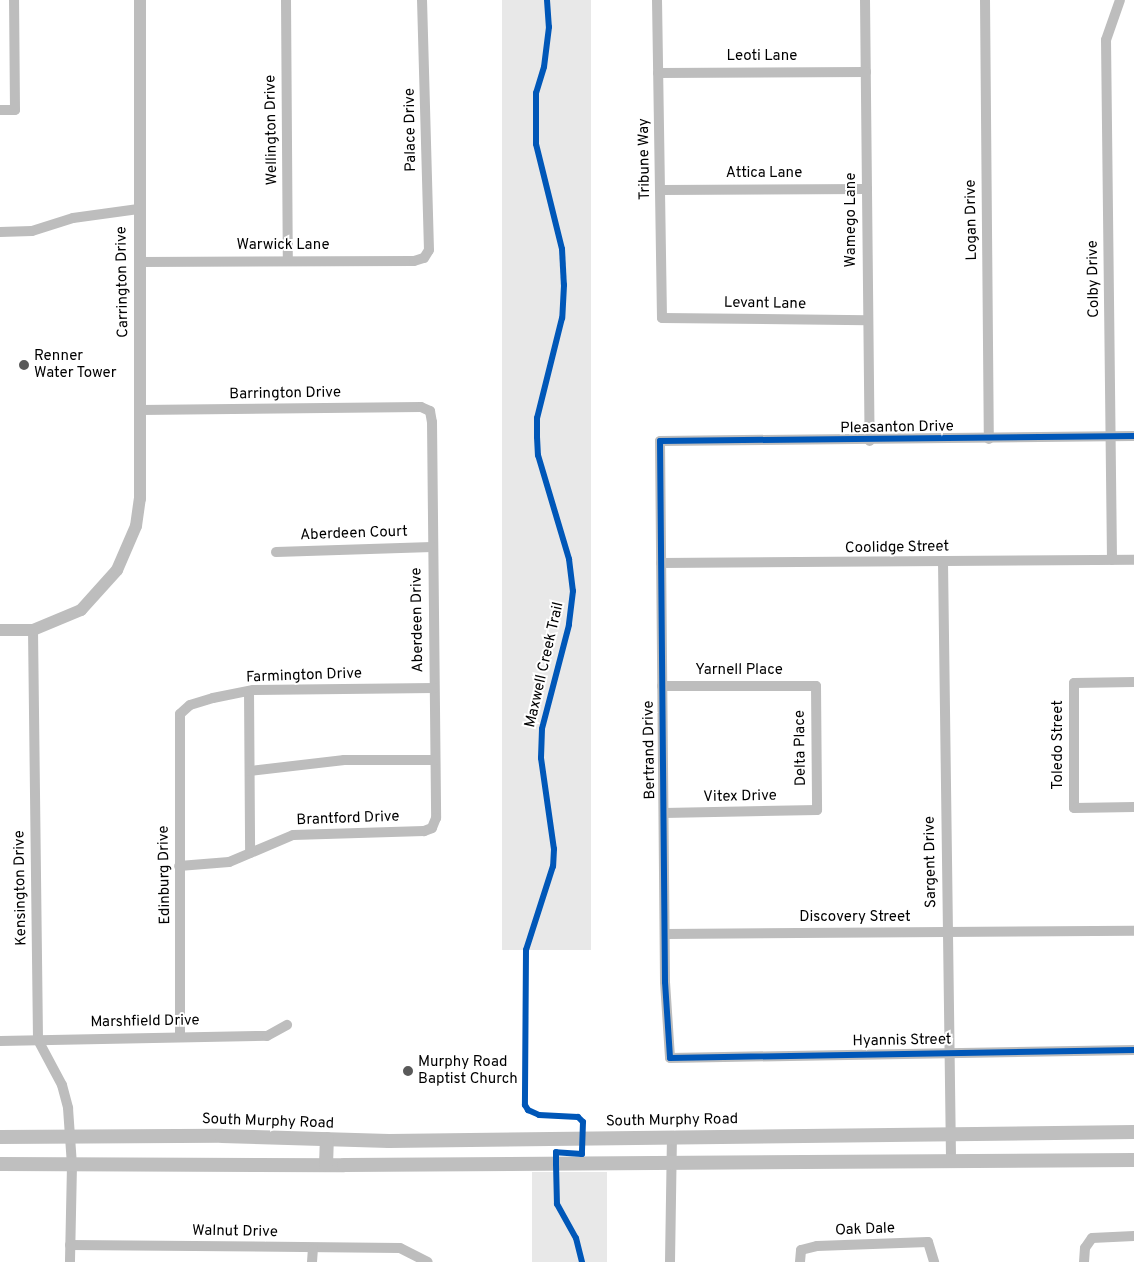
<!DOCTYPE html>
<html>
<head>
<meta charset="utf-8">
<style>
	body { margin:0 }
	#map { position:relative; width:1134px; height:1262px; overflow:hidden; background:#fff; font-family:Overpass,sans-serif }
	div>[style] { position:absolute }
	.green>* { inset:0; background:#e8e8e8; transform-origin:0 0 }
	.minor>* { height:10px; margin:-5px; padding:0 5px; transform-origin:5px; border-radius:5px; background:#bdbdbd }
	.tertiary>* { height:12px; margin:-6px; padding:0 6px; transform-origin:6px; border-radius:6px; background:#bdbdbd }
	.secondary>* { height:14px; margin:-7px; padding:0 7px; transform-origin:7px; border-radius:7px; background:#bfbfbf }
	.cycleway>* { height:6px; margin:-3px; padding:0 3px; transform-origin:3px; border-radius:3px; background:#0057b8 }
	.dots>* { width:14px; height:14px; translate:-50% -50%; box-sizing:border-box; border:2px solid #fff; border-radius:50% }
	span { translate:-50% -50%; white-space:nowrap; text-align:center; line-height:1.15; -webkit-text-stroke:4px #fff; paint-order:stroke }
	.street-label { font-size:15px; color:#000 }
	.poi-label { font-size:15px; color:#000 }
	.left { translate:0 -50%; text-align:left }
</style>
</head>
<body>
<div id="map">
	<div class="green">
		<i style="left:502px;top:0;width:89px;height:950px"></i>
		<i style="left:532px;top:1172px;width:75px;height:90px"></i>
	</div>
	<div class="minor">
		<i style="left:286px;top:0;width:260px;rotate:89.6deg"></i>
		<i style="left:657px;top:0;width:318px;rotate:89.1deg"></i>
		<i style="left:662px;top:318px;width:206px;rotate:0.6deg"></i>
		<i style="left:865px;top:0;width:441px;rotate:89.4deg"></i>
		<i style="left:985px;top:0;width:439px;rotate:89.5deg"></i>
		<i style="left:658px;top:73px;width:208px;rotate:-0.3deg"></i>
		<i style="left:0;top:110px;width:15px"></i>
		<i style="left:15px;top:110px;width:110px;rotate:-90.5deg"></i>
		<i style="left:661px;top:190px;width:206px;rotate:-0.3deg"></i>
		<i style="left:0;top:232px;width:32px;rotate:-2deg"></i>
		<i style="left:32px;top:231px;width:43px;rotate:-17.6deg"></i>
		<i style="left:73px;top:218px;width:66px;rotate:-7.9deg"></i>
		<i style="left:140px;top:262px;width:274px;rotate:-0.2deg"></i>
		<i style="left:414px;top:261px;width:10px;rotate:-17deg"></i>
		<i style="left:424px;top:258px;width:9px;rotate:-58deg"></i>
		<i style="left:429px;top:250px;width:250px;rotate:-91.6deg"></i>
		<i style="left:140px;top:410px;width:281px;rotate:-0.6deg"></i>
		<i style="left:421px;top:407px;width:10px;rotate:24deg"></i>
		<i style="left:430px;top:411px;width:11px;rotate:80deg"></i>
		<i style="left:432px;top:422px;width:396px;rotate:89.4deg"></i>
		<i style="left:436px;top:818px;width:11px;rotate:112deg"></i>
		<i style="left:432px;top:828px;width:9px;rotate:159deg"></i>
		<i style="left:424px;top:831px;width:131px;rotate:178.3deg"></i>
		<i style="left:293px;top:835px;width:69px;rotate:157.1deg"></i>
		<i style="left:229px;top:862px;width:50px;rotate:175.4deg"></i>
		<i style="left:1134px;top:436px;width:474px;rotate:179.4deg"></i>
		<i style="left:660px;top:441px;width:541px;rotate:89.47deg"></i>
		<i style="left:665px;top:982px;width:76px;rotate:86.2deg"></i>
		<i style="left:670px;top:1058px;width:464px;rotate:-1deg"></i>
		<i style="left:276px;top:552px;width:156px;rotate:-1.8deg"></i>
		<i style="left:1112px;top:560px;width:520px;rotate:-90.66deg"></i>
		<i style="left:1106px;top:40px;width:42px;rotate:-70.7deg"></i>
		<i style="left:943px;top:562px;width:599px;rotate:89.23deg"></i>
		<i style="left:661px;top:563px;width:473px;rotate:-0.4deg"></i>
		<i style="left:33px;top:630px;width:410px;rotate:89.3deg"></i>
		<i style="left:38px;top:1040px;width:51px;rotate:61.9deg"></i>
		<i style="left:62px;top:1085px;width:24px;rotate:75deg"></i>
		<i style="left:68px;top:1108px;width:57px;rotate:86deg"></i>
		<i style="left:72px;top:1165px;width:97px;rotate:91.2deg"></i>
		<i style="left:1134px;top:682px;width:60px;rotate:179deg"></i>
		<i style="left:1074px;top:683px;width:125px;rotate:90deg"></i>
		<i style="left:1074px;top:808px;width:60px;rotate:-1deg"></i>
		<i style="left:662px;top:686px;width:154px"></i>
		<i style="left:816px;top:686px;width:124px;rotate:89.5deg"></i>
		<i style="left:817px;top:810px;width:153px;rotate:178.9deg"></i>
		<i style="left:249px;top:691px;width:162px;rotate:89.6deg"></i>
		<i style="left:250px;top:771px;width:95px;rotate:-6.7deg"></i>
		<i style="left:344px;top:760px;width:91px"></i>
		<i style="left:666px;top:934px;width:468px;rotate:-0.4deg"></i>
		<i style="left:180px;top:1036px;width:322px;rotate:-90deg"></i>
		<i style="left:180px;top:714px;width:13px;rotate:-42deg"></i>
		<i style="left:190px;top:705px;width:24px;rotate:-17deg"></i>
		<i style="left:213px;top:698px;width:41px;rotate:-11.3deg"></i>
		<i style="left:253px;top:690px;width:181px;rotate:-0.6deg"></i>
		<i style="left:0;top:1041px;width:267px;rotate:-1.1deg"></i>
		<i style="left:267px;top:1036px;width:23px;rotate:-29deg"></i>
		<i style="left:70px;top:1245px;width:330px;rotate:0.5deg"></i>
		<i style="left:400px;top:1248px;width:31px;rotate:27deg"></i>
		<i style="left:312px;top:1262px;width:13px;rotate:-86deg"></i>
		<i style="left:670px;top:1262px;width:124px;rotate:-89.1deg"></i>
		<i style="left:800px;top:1262px;width:12px;rotate:-85deg"></i>
		<i style="left:801px;top:1250px;width:16px;rotate:-14deg"></i>
		<i style="left:817px;top:1246px;width:111px;rotate:-2.1deg"></i>
		<i style="left:928px;top:1242px;width:21px;rotate:73deg"></i>
		<i style="left:1084px;top:1262px;width:14px;rotate:-86deg"></i>
		<i style="left:1085px;top:1248px;width:12px;rotate:-55deg"></i>
		<i style="left:1092px;top:1238px;width:42px;rotate:-2.7deg"></i>
	</div>
	<div class="tertiary">
		<i style="left:0;top:630px;width:33px"></i>
		<i style="left:33px;top:630px;width:52px;rotate:-22.6deg"></i>
		<i style="left:81px;top:610px;width:54px;rotate:-48deg"></i>
		<i style="left:117px;top:570px;width:48px;rotate:-66.6deg"></i>
		<i style="left:136px;top:526px;width:27px;rotate:-82deg"></i>
		<i style="left:140px;top:499px;width:499px;rotate:-90deg"></i>
	</div>
	<div class="secondary">
		<i style="left:0;top:1137px;width:222px;rotate:-0.3deg"></i>
		<i style="left:222px;top:1136px;width:167px;rotate:1.7deg"></i>
		<i style="left:389px;top:1141px;width:745px;rotate:-0.69deg"></i>
		<i style="left:0;top:1164px;width:344px;rotate:0.2deg"></i>
		<i style="left:344px;top:1165px;width:790px;rotate:-0.36deg"></i>
		<i style="left:326px;top:1165px;width:26px;rotate:-88deg"></i>
	</div>
	<div class="cycleway">
		<i style="left:547px;top:0;width:27px;rotate:86deg"></i>
		<i style="left:549px;top:27px;width:40px;rotate:97.1deg"></i>
		<i style="left:544px;top:67px;width:27px;rotate:107deg"></i>
		<i style="left:536px;top:93px;width:51px;rotate:90deg"></i>
		<i style="left:536px;top:144px;width:108px;rotate:76.1deg"></i>
		<i style="left:562px;top:249px;width:36px;rotate:87deg"></i>
		<i style="left:564px;top:285px;width:33px;rotate:93deg"></i>
		<i style="left:562px;top:318px;width:103px;rotate:104deg"></i>
		<i style="left:537px;top:418px;width:19px;rotate:90deg"></i>
		<i style="left:537px;top:437px;width:18px;rotate:87deg"></i>
		<i style="left:538px;top:455px;width:109px;rotate:73.4deg"></i>
		<i style="left:569px;top:559px;width:32px;rotate:83deg"></i>
		<i style="left:573px;top:591px;width:34px;rotate:97deg"></i>
		<i style="left:569px;top:625px;width:107px;rotate:104.6deg"></i>
		<i style="left:542px;top:729px;width:29px;rotate:92deg"></i>
		<i style="left:541px;top:758px;width:92px;rotate:81.9deg"></i>
		<i style="left:554px;top:849px;width:17px;rotate:93deg"></i>
		<i style="left:553px;top:866px;width:88px;rotate:107.8deg"></i>
		<i style="left:526px;top:950px;width:155px;rotate:90.4deg"></i>
		<i style="left:525px;top:1105px;width:6px;rotate:59deg"></i>
		<i style="left:528px;top:1110px;width:12px;rotate:24deg"></i>
		<i style="left:539px;top:1115px;width:39px;rotate:3deg"></i>
		<i style="left:578px;top:1117px;width:7px;rotate:45deg"></i>
		<i style="left:583px;top:1122px;width:32px;rotate:92deg"></i>
		<i style="left:582px;top:1154px;width:26px;rotate:-176deg"></i>
		<i style="left:556px;top:1152px;width:12px;rotate:90deg"></i>
		<i style="left:556px;top:1164px;width:40px;rotate:88.6deg"></i>
		<i style="left:557px;top:1204px;width:39px;rotate:61deg"></i>
		<i style="left:576px;top:1238px;width:25px;rotate:76deg"></i>
		<i style="left:1134px;top:436px;width:474px;rotate:179.4deg"></i>
		<i style="left:660px;top:441px;width:541px;rotate:89.47deg"></i>
		<i style="left:665px;top:982px;width:76px;rotate:86.2deg"></i>
		<i style="left:670px;top:1058px;width:464px;rotate:-1deg"></i>
	</div>
	<div class="dots">
		<i style="left:24px;top:365px;background:#595959"></i>
		<i style="left:408px;top:1071px;background:#595959"></i>
	</div>
	<div class="street-label">
		<span style="left:762px;top:57px">Leoti Lane</span>
		<span style="left:272px;top:130px;rotate:-91deg">Wellington Drive</span>
		<span style="left:411px;top:130px;rotate:-91deg">Palace Drive</span>
		<span style="left:645px;top:159px;rotate:-91deg">Tribune Way</span>
		<span style="left:764px;top:174px">Attica Lane</span>
		<span style="left:852px;top:220px;rotate:-90deg">Wamego Lane</span>
		<span style="left:972px;top:220px;rotate:-91deg">Logan Drive</span>
		<span style="left:283px;top:246px">Warwick Lane</span>
		<span style="left:1094px;top:279px;rotate:-91deg">Colby Drive</span>
		<span style="left:123px;top:282px;rotate:-91deg">Carrington Drive</span>
		<span style="left:765px;top:304px;rotate:1deg">Levant Lane</span>
		<span style="left:285px;top:394px;rotate:-1deg">Barrington Drive</span>
		<span style="left:897px;top:428px;rotate:-1deg">Pleasanton Drive</span>
		<span style="left:354px;top:534px;rotate:-2deg">Aberdeen Court</span>
		<span style="left:897px;top:548px;rotate:-1deg">Coolidge Street</span>
		<span style="left:418px;top:620px;rotate:-91deg">Aberdeen Drive</span>
		<span style="left:545px;top:665px;rotate:-77deg">Maxwell Creek Trail</span>
		<span style="left:739px;top:671px">Yarnell Place</span>
		<span style="left:304px;top:676px;rotate:-2deg">Farmington Drive</span>
		<span style="left:1059px;top:745px;rotate:-90deg">Toledo Street</span>
		<span style="left:801px;top:748px;rotate:-91deg">Delta Place</span>
		<span style="left:650px;top:750px;rotate:-91deg">Bertrand Drive</span>
		<span style="left:740px;top:797px;rotate:-1deg">Vitex Drive</span>
		<span style="left:348px;top:819px;rotate:-2deg">Brantford Drive</span>
		<span style="left:931px;top:862px;rotate:-91deg">Sargent Drive</span>
		<span style="left:165px;top:875px;rotate:-91deg">Edinburg Drive</span>
		<span style="left:21px;top:888px;rotate:-91deg">Kensington Drive</span>
		<span style="left:855px;top:918px">Discovery Street</span>
		<span style="left:145px;top:1022px;rotate:-1deg">Marshfield Drive</span>
		<span style="left:902px;top:1041px;rotate:-1deg">Hyannis Street</span>
		<span style="left:672px;top:1121px;rotate:-1deg">South Murphy Road</span>
		<span style="left:268px;top:1122px;rotate:2deg">South Murphy Road</span>
		<span style="left:865px;top:1230px;rotate:-2deg">Oak Dale</span>
		<span style="left:235px;top:1232px;rotate:1deg">Walnut Drive</span>
	</div>
	<div class="poi-label">
		<span class="left" style="left:34px;top:365px">Renner<br>Water Tower</span>
		<span class="left" style="left:418px;top:1071px">Murphy Road<br>Baptist Church</span>
	</div>
</div>
</body>
</html>
